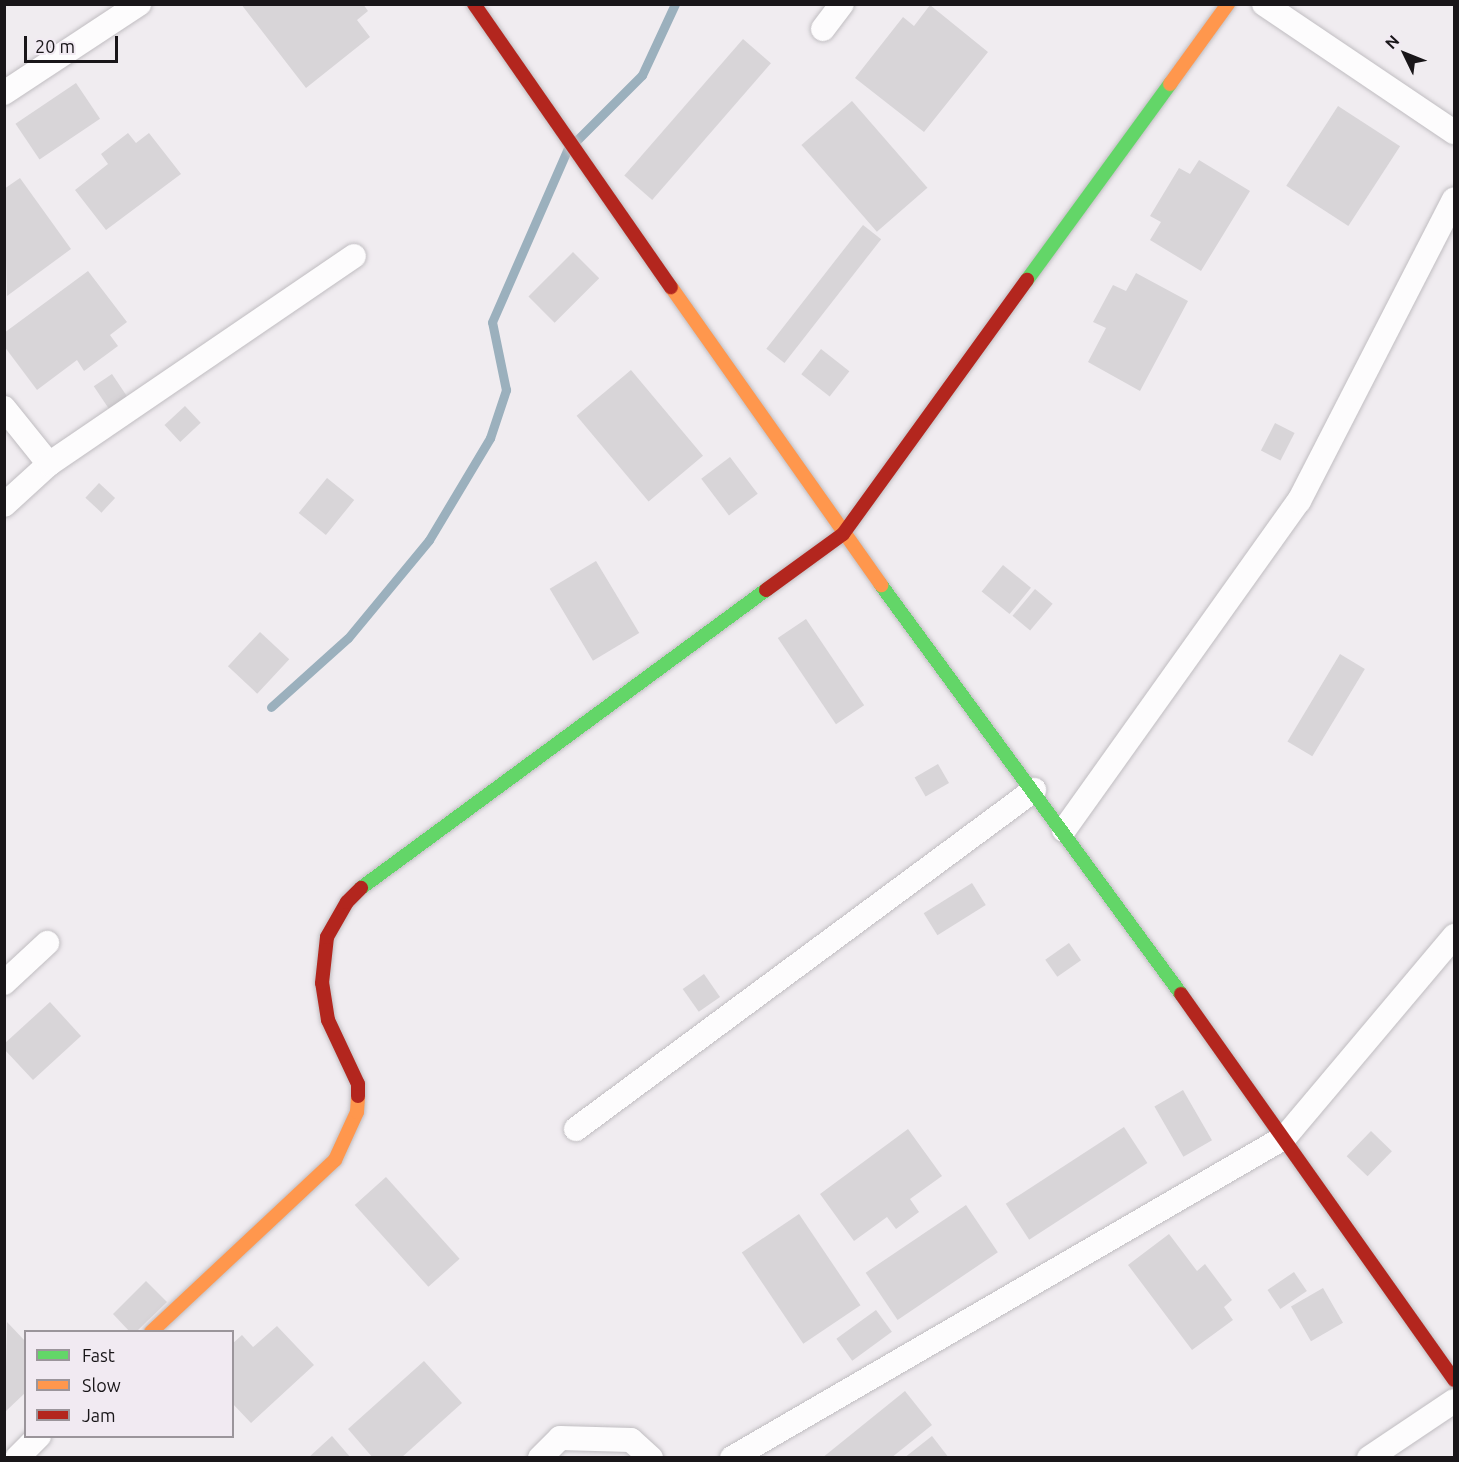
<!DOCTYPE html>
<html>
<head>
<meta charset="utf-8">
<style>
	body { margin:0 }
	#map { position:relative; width:1459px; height:1462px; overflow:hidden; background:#f0ecf0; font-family:Ubuntu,sans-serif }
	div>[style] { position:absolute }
	.stream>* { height:9px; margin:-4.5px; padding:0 4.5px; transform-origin:4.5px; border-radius:4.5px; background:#9bb0bd }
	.building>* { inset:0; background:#d8d5d8; transform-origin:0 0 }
	.roads { filter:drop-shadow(0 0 2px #c0bdc1) drop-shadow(0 0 2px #c0bdc1) }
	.street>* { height:24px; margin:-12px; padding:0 12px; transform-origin:12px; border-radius:12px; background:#fdfcfd }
	.fast>* { height:14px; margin:-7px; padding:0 7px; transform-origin:7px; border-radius:7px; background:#63d668 }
	.slow>* { height:14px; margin:-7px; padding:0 7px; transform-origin:7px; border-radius:7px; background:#ff974d }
	.jam>* { height:14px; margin:-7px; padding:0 7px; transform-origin:7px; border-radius:7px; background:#b3261e }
	span { translate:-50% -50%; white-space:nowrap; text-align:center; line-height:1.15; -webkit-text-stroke:4.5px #f1eaf2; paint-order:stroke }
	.frame { position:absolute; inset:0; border:6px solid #191619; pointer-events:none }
	.legend { position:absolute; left:24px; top:1330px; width:210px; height:108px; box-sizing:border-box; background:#f1eaf2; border:2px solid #9b959b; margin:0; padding:8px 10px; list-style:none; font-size:18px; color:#191619 }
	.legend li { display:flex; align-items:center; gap:12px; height:30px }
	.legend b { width:30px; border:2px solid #9b959b }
	.north { position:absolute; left:1375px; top:24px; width:60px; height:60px; -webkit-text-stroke:4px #f1eaf2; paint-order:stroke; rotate:313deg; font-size:16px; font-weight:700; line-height:24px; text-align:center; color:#191619 }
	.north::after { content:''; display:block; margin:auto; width:21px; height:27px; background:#191619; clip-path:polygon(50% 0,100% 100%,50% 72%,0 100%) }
	.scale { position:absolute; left:24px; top:36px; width:94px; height:27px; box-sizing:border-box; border:3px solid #191619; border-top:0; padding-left:8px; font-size:18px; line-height:21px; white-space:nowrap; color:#191619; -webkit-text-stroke:4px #f1eaf2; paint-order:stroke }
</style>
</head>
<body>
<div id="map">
	<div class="stream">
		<i style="left:577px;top:140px;width:92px;rotate:-45deg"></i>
		<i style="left:642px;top:75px;width:78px;rotate:-65.1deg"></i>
		<i style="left:271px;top:707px;width:103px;rotate:-41.9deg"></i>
		<i style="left:348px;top:638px;width:127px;rotate:-50.4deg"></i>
		<i style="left:429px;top:540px;width:119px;rotate:-59.1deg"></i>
		<i style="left:490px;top:438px;width:51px;rotate:-71.6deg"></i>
		<i style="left:506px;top:390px;width:69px;rotate:-101.6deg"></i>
		<i style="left:492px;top:322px;width:188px;rotate:-66.4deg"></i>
	</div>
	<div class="building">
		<i style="clip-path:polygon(241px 4px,363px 4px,368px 11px,357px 20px,370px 37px,306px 88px)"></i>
		<i style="clip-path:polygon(930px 5px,988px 52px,924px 132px,855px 78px,903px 17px,914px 26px)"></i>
		<i style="left:743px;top:39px;width:37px;height:181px;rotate:41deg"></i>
		<i style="left:76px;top:83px;width:43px;height:73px;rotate:56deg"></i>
		<i style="left:852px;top:101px;width:115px;height:67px;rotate:49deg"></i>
		<i style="left:1338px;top:106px;width:74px;height:95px;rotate:33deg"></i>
		<i style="clip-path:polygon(128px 133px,136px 143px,149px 133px,181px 174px,106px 230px,75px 190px,108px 164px,101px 154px)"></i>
		<i style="clip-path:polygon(1199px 160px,1250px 191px,1201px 271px,1150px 240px,1161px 222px,1150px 216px,1179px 168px,1190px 174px)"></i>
		<i style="clip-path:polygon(20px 178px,71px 249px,7px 296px,4px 189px)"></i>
		<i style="left:863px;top:225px;width:23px;height:157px;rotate:38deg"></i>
		<i style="left:573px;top:252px;width:37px;height:63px;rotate:45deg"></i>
		<i style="clip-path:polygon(88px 271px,127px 322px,110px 335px,118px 346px,84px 371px,77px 360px,37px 390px,4px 346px,4px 333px)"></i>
		<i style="clip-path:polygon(1136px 273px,1188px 301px,1140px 391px,1088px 362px,1106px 328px,1093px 322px,1113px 285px,1126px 291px)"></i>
		<i style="left:821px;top:349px;width:36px;height:32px;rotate:38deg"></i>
		<i style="left:631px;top:370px;width:112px;height:71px;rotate:50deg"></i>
		<i style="left:112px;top:374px;width:27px;height:22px;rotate:56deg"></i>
		<i style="left:185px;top:406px;width:23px;height:28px;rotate:47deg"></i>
		<i style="left:1275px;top:423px;width:22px;height:31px;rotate:27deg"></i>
		<i style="left:730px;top:457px;width:46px;height:36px;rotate:53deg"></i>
		<i style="left:327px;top:478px;width:35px;height:45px;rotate:39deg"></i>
		<i style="left:99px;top:483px;width:22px;height:20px;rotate:43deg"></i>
		<i style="left:596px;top:561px;width:84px;height:54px;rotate:59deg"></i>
		<i style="left:1003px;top:565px;width:36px;height:34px;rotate:39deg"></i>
		<i style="left:1035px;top:589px;width:23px;height:35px;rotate:40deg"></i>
		<i style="left:806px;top:619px;width:104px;height:34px;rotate:56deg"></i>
		<i style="left:260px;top:632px;width:40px;height:47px;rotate:43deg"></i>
		<i style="left:1340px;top:654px;width:29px;height:102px;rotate:31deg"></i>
		<i style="left:938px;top:764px;width:22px;height:27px;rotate:60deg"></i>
		<i style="left:972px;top:883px;width:26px;height:57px;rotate:58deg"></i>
		<i style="left:1069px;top:943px;width:21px;height:29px;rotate:55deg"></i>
		<i style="left:704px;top:974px;width:28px;height:26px;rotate:55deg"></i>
		<i style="clip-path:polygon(50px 1002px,81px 1036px,33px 1080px,4px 1049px,4px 1044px)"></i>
		<i style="left:1183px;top:1090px;width:58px;height:33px;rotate:60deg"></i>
		<i style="left:1124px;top:1127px;width:43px;height:141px;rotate:57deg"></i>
		<i style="clip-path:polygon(908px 1129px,942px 1176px,910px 1199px,919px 1212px,896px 1229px,887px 1217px,854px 1241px,820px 1194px)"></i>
		<i style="left:1371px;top:1131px;width:29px;height:35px;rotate:44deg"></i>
		<i style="left:386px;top:1177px;width:110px;height:42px;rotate:48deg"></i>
		<i style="left:966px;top:1205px;width:57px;height:121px;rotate:56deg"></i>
		<i style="left:799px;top:1214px;width:110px;height:69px;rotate:56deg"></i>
		<i style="clip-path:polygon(1169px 1234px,1197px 1271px,1205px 1264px,1232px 1300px,1224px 1307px,1233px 1320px,1192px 1350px,1128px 1265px)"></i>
		<i style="left:1294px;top:1272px;width:23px;height:32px;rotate:56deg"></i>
		<i style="clip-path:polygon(146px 1281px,167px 1302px,136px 1332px,130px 1332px,113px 1314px)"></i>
		<i style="left:1323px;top:1288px;width:40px;height:37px;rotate:60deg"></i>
		<i style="left:876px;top:1310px;width:27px;height:49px;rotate:54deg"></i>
		<i style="clip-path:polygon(7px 1322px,26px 1342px,26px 1392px,5px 1412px)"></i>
		<i style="clip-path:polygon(277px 1326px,314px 1365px,251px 1423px,232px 1403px,232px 1344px,242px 1335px,253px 1347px)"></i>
		<i style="clip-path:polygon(424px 1361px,462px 1403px,401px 1458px,373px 1458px,348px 1429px)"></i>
		<i style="clip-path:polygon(905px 1391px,932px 1425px,891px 1458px,822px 1458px)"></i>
		<i style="clip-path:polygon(332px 1436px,351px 1458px,308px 1458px)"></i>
		<i style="clip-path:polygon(932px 1436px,949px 1458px,904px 1458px)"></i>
	</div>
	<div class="roads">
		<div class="street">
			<i style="left:1264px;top:4px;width:229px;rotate:34deg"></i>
			<i style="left:823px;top:29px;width:31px;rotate:-53deg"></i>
			<i style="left:4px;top:93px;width:162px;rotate:-33.4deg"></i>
			<i style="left:4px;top:408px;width:72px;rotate:51.2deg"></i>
			<i style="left:4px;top:505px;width:61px;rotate:-42.3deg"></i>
			<i style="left:49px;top:464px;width:369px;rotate:-34.3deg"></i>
			<i style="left:1064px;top:830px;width:404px;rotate:-54.5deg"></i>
			<i style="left:1299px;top:501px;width:339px;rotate:-62.8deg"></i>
			<i style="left:4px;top:983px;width:59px;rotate:-42.9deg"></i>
			<i style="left:576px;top:1129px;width:570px;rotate:-36.51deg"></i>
			<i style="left:17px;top:1458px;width:31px;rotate:-45deg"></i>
			<i style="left:540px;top:1458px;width:28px;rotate:-45deg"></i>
			<i style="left:560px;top:1438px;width:71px;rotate:1.6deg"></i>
			<i style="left:631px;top:1440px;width:27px;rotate:42deg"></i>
			<i style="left:732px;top:1458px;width:639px;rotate:-30.13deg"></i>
			<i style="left:1285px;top:1137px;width:263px;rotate:-49.9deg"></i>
			<i style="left:1369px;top:1458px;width:102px;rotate:-33.8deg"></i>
		</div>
		<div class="fast">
			<i style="left:1027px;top:280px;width:243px;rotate:-53.9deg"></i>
			<i style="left:881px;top:585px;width:507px;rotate:53.74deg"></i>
			<i style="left:361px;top:888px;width:503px;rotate:-36.35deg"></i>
		</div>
		<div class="slow">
			<i style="left:1170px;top:84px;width:99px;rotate:-54.1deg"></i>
			<i style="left:671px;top:287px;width:365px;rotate:54.8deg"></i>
			<i style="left:151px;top:1332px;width:252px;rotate:-43.1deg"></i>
			<i style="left:335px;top:1160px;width:53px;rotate:-65.4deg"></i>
			<i style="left:357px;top:1112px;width:16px;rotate:-86deg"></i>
		</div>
		<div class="jam">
			<i style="left:474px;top:4px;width:345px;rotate:55.2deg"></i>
			<i style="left:766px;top:590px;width:95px;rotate:-36deg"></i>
			<i style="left:843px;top:534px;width:314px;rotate:-54.1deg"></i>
			<i style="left:1181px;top:994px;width:473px;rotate:54.7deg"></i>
			<i style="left:358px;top:1096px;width:12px;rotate:-90deg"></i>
			<i style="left:358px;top:1084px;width:71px;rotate:-115.1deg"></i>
			<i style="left:328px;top:1020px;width:37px;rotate:-99deg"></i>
			<i style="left:322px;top:983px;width:46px;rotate:-83.8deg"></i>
			<i style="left:327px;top:937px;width:40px;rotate:-60.3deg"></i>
			<i style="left:347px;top:902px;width:20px;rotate:-45deg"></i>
		</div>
	</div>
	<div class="frame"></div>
	<ul class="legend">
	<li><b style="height:8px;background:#63d668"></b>Fast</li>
	<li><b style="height:8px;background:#ff974d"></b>Slow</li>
	<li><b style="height:8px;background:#b3261e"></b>Jam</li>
	</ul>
	<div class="north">N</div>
	<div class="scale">20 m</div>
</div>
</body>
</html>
